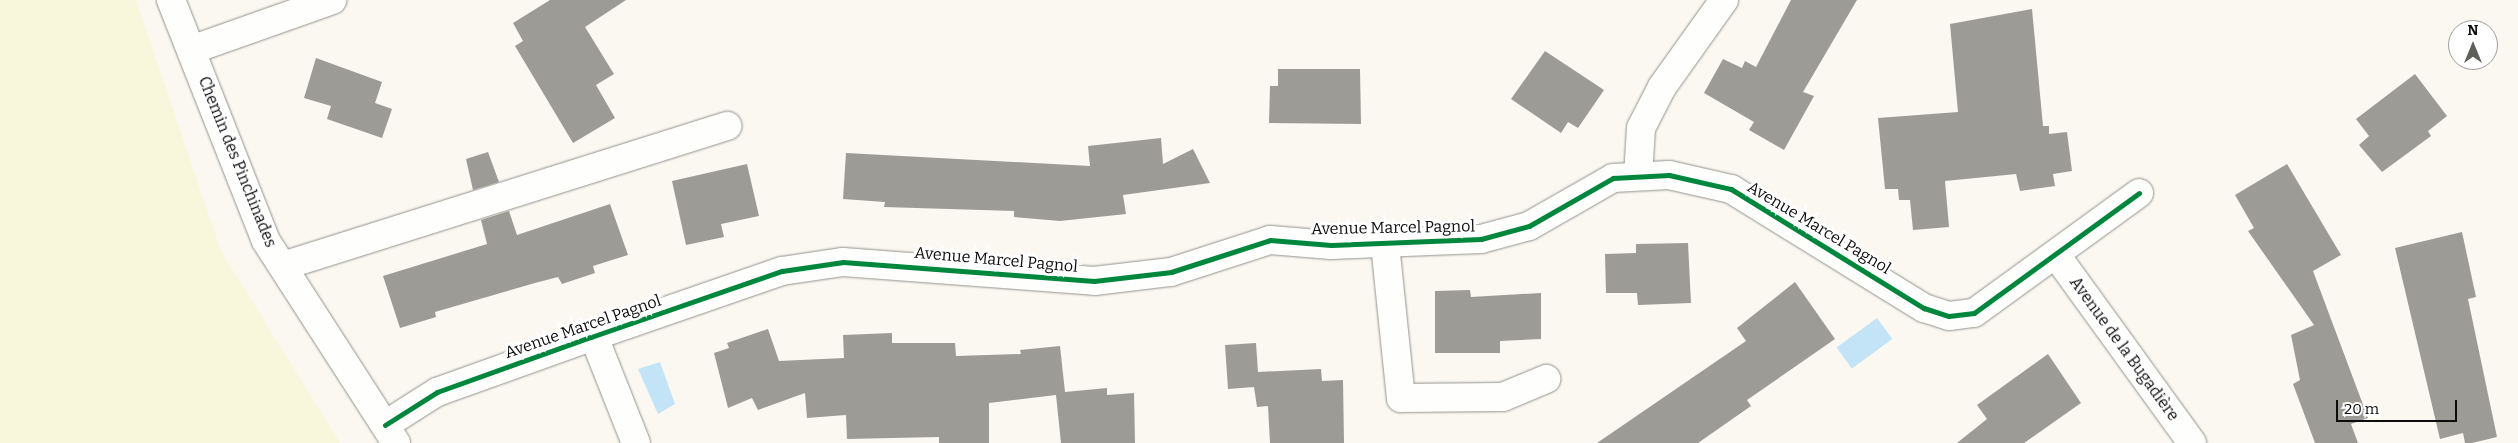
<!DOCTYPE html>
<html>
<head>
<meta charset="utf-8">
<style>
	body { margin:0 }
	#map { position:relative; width:2518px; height:443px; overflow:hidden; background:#faf8f0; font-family:Bitter,serif }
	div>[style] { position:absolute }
	.farmland>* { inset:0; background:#f8f6db }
	.water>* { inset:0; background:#c3e4f7; transform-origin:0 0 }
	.building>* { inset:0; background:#9d9b96 }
	.roads { filter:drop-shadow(0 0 1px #93928f) drop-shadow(0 0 1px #93928f) }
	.minor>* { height:28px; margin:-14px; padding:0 14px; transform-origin:14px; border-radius:14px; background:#fefefd }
	.cycleway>* { height:5px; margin:-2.5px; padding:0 2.5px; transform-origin:2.5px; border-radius:2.5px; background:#00873e }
	span { translate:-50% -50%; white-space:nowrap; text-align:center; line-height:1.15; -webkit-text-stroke:5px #fff; paint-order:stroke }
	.street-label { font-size:16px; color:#0c0c0c }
	.north { position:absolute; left:2448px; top:20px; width:50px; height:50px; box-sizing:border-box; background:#fff; border:1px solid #9e9e9e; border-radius:50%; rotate:0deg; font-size:14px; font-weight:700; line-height:20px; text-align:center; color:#0c0c0c }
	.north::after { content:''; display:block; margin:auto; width:18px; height:22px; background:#5f5f5c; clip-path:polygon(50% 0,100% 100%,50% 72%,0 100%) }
	.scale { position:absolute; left:2336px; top:400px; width:121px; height:22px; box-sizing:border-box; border:2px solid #0c0c0c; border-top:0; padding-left:6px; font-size:15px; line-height:18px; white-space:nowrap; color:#0c0c0c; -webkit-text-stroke:4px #fff; paint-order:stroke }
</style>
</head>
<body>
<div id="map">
	<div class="farmland">
		<i style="clip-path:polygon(0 0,136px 0,221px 251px,340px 443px,0 443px)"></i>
	</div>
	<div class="water">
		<i style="left:1877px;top:318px;width:26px;height:50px;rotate:54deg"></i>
		<i style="clip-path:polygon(660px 362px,675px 404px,658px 414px,638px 369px)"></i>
	</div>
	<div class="building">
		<i style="clip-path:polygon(550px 0,626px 0,585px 27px,614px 74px,596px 85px,615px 118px,573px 143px,515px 46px,523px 41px,513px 23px)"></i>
		<i style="clip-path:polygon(1791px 0,1857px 0,1803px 92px,1814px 96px,1784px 150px,1749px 130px,1754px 122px,1704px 93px,1723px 59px,1742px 68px,1745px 61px,1756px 67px)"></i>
		<i style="clip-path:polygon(2032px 9px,2043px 126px,2049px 126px,2049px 134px,2067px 132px,2072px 171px,2053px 174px,2055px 186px,2020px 191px,2016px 174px,1945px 181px,1949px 227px,1913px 230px,1910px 200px,1899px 200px,1898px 189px,1885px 189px,1878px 118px,1958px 112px,1950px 24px)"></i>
		<i style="clip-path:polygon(1545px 51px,1604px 90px,1578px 128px,1568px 122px,1561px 133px,1511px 99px)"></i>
		<i style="clip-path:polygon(316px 58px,382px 82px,375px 103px,392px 109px,382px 138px,327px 119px,331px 106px,304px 98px)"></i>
		<i style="clip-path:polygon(1278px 69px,1360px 69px,1361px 124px,1269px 123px,1270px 86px,1278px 86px)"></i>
		<i style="clip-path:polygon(2415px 74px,2447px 116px,2428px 131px,2431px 136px,2382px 172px,2359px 145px,2369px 136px,2356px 119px)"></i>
		<i style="clip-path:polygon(1161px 138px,1163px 164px,1193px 149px,1210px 183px,1123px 195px,1126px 214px,1060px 221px,1014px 217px,1014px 211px,884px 207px,885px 202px,843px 199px,846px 153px,1090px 166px,1088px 146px)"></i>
		<i style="clip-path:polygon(488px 152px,499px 182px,473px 190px,466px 159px)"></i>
		<i style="clip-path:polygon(747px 164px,759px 216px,721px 224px,724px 237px,686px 245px,672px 181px)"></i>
		<i style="clip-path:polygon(2287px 164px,2341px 255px,2313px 271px,2368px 418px,2351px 424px,2358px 443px,2315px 443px,2293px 384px,2300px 380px,2291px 335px,2314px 325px,2248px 231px,2254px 228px,2235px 195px)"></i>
		<i style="clip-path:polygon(610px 204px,628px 255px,593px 266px,595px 273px,562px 284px,558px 277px,535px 283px,435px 312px,436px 317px,400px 328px,383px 276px,487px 244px,481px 220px,509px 211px,517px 235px)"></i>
		<i style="clip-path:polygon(2462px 232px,2476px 297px,2468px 299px,2497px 437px,2472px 443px,2465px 443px,2463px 433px,2440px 439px,2395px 248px)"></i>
		<i style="clip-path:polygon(1688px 243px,1691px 303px,1638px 305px,1637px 293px,1606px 293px,1605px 254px,1636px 253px,1636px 244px)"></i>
		<i style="clip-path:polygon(1795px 282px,1835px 339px,1747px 400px,1751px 406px,1698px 443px,1597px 443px,1746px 341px,1737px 328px)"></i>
		<i style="clip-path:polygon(1470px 290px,1471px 297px,1541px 293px,1541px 339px,1500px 341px,1500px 353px,1435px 353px,1435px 291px)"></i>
		<i style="clip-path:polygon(768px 329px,779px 361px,844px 358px,843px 335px,892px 333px,892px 343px,955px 343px,956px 356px,1021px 354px,1020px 350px,1060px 346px,1065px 392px,1107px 388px,1107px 395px,1134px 393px,1135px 443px,1061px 443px,1056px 395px,989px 403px,989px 443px,939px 443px,939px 437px,847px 439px,846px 415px,807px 418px,805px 393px,758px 410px,752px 398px,728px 408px,714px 353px,729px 348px,727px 343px)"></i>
		<i style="clip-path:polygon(1256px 343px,1258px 372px,1321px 369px,1322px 381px,1343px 380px,1344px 443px,1270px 443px,1268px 406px,1257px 407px,1254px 387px,1228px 389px,1225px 345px)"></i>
		<i style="clip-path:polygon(2048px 354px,2081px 403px,2024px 443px,1957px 443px,1987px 419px,1977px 405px)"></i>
	</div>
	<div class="roads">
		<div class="minor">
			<i style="left:171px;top:0;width:259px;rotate:68.5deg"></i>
			<i style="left:266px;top:241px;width:240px;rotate:57.2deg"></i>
			<i style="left:191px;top:50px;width:150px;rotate:-19.5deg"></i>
			<i style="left:1638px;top:176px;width:48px;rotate:-86.4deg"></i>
			<i style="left:1641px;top:128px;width:46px;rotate:-62.9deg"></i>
			<i style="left:1662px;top:87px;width:107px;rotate:-54.5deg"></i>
			<i style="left:1385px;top:244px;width:155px;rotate:84.1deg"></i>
			<i style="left:1401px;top:398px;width:102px;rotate:-0.6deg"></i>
			<i style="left:1503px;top:397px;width:47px;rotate:-22.7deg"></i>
			<i style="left:2056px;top:255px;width:232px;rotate:54.1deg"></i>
			<i style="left:283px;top:266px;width:466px;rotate:-17.5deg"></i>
			<i style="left:594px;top:337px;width:114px;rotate:68.4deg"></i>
			<i style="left:385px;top:425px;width:62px;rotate:-32.4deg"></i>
			<i style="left:437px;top:392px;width:164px;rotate:-19.7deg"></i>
			<i style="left:591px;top:337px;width:202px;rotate:-19.1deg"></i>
			<i style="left:782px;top:271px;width:62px;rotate:-8.4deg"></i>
			<i style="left:843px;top:262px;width:252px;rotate:4.3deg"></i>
			<i style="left:1094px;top:281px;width:78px;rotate:-6.7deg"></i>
			<i style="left:1171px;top:272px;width:104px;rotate:-17.9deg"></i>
			<i style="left:1270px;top:240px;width:61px;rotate:4.7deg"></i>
			<i style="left:1331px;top:245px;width:150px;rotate:-2.3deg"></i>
			<i style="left:1481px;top:239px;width:50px;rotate:-15.2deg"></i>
			<i style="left:1529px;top:226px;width:97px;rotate:-29.7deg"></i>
			<i style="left:1613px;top:178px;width:56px;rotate:-3.1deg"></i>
			<i style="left:1669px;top:175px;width:64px;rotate:12.7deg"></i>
			<i style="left:1731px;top:189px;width:227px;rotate:31.7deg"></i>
			<i style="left:1924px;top:308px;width:26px;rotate:18deg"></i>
			<i style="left:1949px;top:316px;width:25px;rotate:-7deg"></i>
			<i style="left:1974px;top:313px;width:204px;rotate:-36deg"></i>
		</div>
	</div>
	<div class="cycleway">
		<i style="left:385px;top:425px;width:62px;rotate:-32.4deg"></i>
		<i style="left:437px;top:392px;width:164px;rotate:-19.7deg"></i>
		<i style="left:591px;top:337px;width:202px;rotate:-19.1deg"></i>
		<i style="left:782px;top:271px;width:62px;rotate:-8.4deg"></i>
		<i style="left:843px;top:262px;width:252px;rotate:4.3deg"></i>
		<i style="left:1094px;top:281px;width:78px;rotate:-6.7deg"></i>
		<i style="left:1171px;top:272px;width:104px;rotate:-17.9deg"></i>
		<i style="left:1270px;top:240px;width:61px;rotate:4.7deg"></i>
		<i style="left:1331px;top:245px;width:150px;rotate:-2.3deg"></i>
		<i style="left:1481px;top:239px;width:50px;rotate:-15.2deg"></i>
		<i style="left:1529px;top:226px;width:97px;rotate:-29.7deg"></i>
		<i style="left:1613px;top:178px;width:56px;rotate:-3.1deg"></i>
		<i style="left:1669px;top:175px;width:64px;rotate:12.7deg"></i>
		<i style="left:1731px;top:189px;width:227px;rotate:31.7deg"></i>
		<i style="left:1924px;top:308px;width:26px;rotate:18deg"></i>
		<i style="left:1949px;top:316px;width:25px;rotate:-7deg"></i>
		<i style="left:1974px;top:313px;width:204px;rotate:-36deg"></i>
	</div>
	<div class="street-label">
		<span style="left:237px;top:162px;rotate:68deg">Chemin des Pinchinades</span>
		<span style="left:1393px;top:228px;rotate:-1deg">Avenue Marcel Pagnol</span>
		<span style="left:1819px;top:228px;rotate:31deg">Avenue Marcel Pagnol</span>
		<span style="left:996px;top:260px;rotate:5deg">Avenue Marcel Pagnol</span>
		<span style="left:583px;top:327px;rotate:-19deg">Avenue Marcel Pagnol</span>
		<span style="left:2124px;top:349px;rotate:54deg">Avenue de la Bugadière</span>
	</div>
	<div class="north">N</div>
	<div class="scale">20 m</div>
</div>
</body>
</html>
